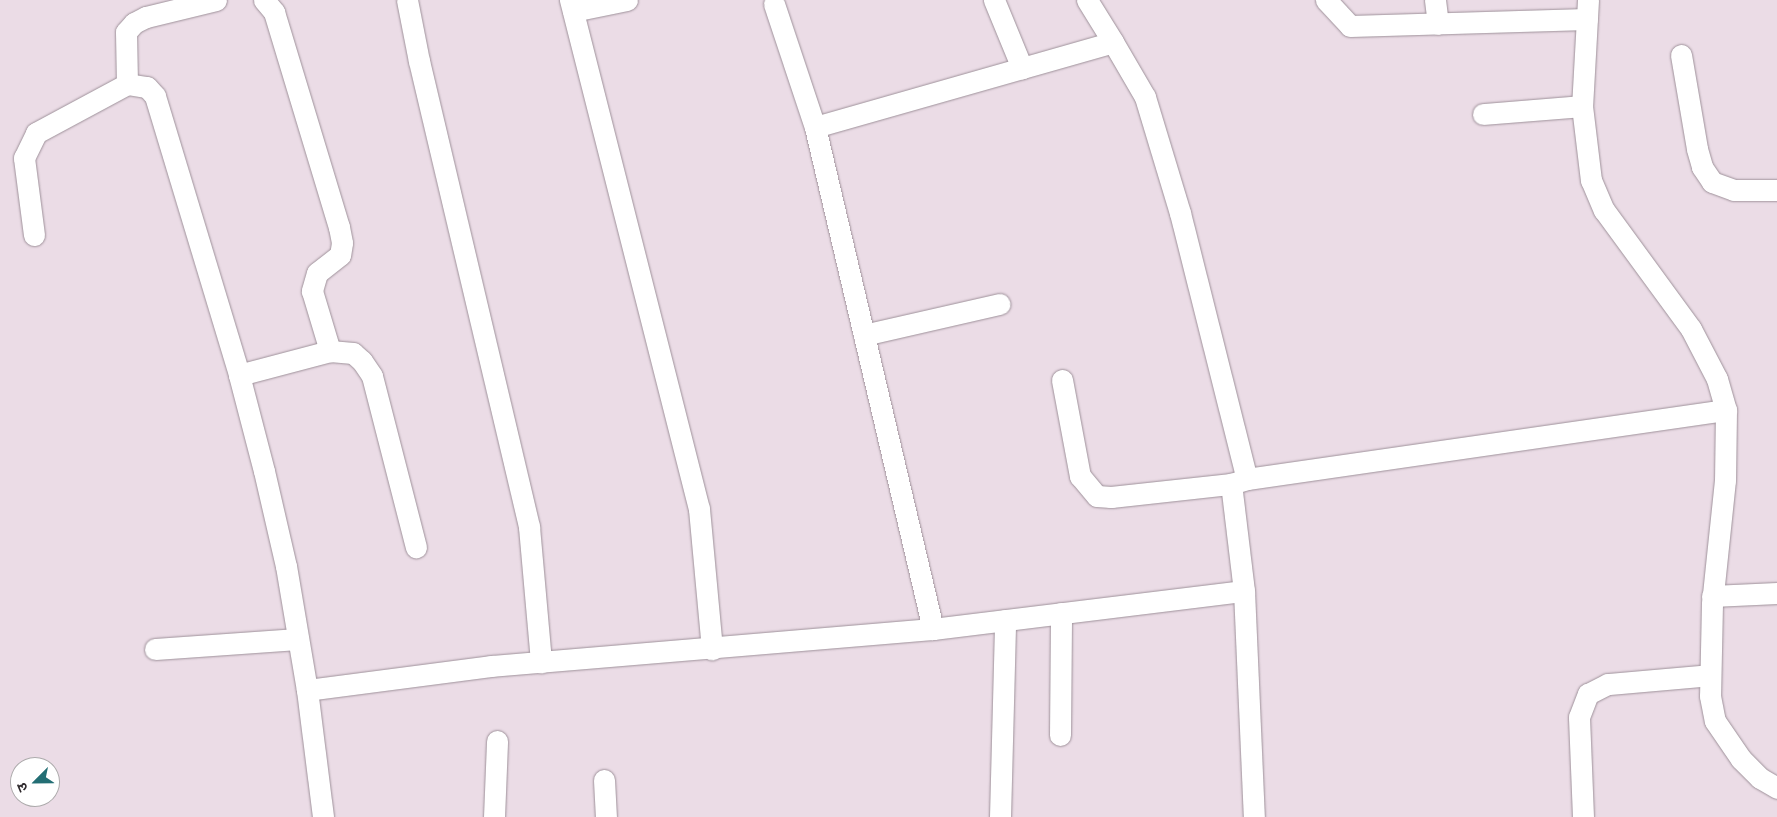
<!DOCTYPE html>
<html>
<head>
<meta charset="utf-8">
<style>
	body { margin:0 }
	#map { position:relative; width:1777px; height:817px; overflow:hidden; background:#ebdce6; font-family:Inter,"Noto Sans Devanagari",sans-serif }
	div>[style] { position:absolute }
	.roads { filter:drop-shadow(0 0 1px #9e919a) drop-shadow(0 0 1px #9e919a) }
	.minor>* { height:21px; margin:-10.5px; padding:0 10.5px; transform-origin:10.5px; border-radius:10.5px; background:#fff }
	span { translate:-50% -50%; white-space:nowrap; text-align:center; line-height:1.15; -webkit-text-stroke:5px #fff; paint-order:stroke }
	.north { position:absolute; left:10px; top:757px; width:50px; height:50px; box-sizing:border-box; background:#fff; border:1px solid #acaaab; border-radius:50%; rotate:247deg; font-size:14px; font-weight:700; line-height:20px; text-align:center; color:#302b2e }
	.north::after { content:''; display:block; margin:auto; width:18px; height:22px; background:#236e74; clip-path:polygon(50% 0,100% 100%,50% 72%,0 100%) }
</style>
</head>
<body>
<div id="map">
	<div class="roads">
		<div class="minor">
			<i style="left:264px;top:0;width:16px;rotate:50deg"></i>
			<i style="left:274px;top:12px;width:225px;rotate:73.2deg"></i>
			<i style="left:339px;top:227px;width:16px;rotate:79deg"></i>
			<i style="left:342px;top:243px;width:12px;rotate:99deg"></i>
			<i style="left:340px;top:255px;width:29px;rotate:142deg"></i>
			<i style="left:317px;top:273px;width:19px;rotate:106deg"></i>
			<i style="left:312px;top:291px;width:63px;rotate:73.3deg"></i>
			<i style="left:407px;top:0;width:62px;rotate:78.9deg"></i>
			<i style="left:419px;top:61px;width:479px;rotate:76.7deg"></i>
			<i style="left:529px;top:527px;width:136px;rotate:84.9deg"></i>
			<i style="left:570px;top:0;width:525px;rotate:75.78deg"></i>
			<i style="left:699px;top:509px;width:141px;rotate:84.7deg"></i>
			<i style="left:994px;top:0;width:74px;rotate:67.6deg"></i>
			<i style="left:1087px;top:0;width:49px;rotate:58.2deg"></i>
			<i style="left:1326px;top:0;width:35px;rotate:47deg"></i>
			<i style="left:1350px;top:26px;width:237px;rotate:-1.7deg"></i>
			<i style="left:1435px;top:0;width:24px;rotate:83deg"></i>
			<i style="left:1588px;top:0;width:106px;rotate:93.2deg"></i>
			<i style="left:1582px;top:106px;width:75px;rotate:83.1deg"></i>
			<i style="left:1591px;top:180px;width:33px;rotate:67deg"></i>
			<i style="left:1604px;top:210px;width:147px;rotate:53.8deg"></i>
			<i style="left:1691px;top:329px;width:56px;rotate:62.5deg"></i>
			<i style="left:1717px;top:379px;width:32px;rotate:74deg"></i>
			<i style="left:1726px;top:410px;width:70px;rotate:90.8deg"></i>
			<i style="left:1725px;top:480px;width:124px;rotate:96deg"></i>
			<i style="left:1712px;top:603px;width:93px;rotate:91.2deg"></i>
			<i style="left:1710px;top:696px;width:25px;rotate:79deg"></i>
			<i style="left:1715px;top:721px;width:46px;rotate:55.6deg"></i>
			<i style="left:1741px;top:759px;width:27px;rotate:45deg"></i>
			<i style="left:1760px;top:778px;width:20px;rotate:30deg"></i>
			<i style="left:774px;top:4px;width:130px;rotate:71.6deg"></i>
			<i style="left:573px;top:11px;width:55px;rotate:-11.5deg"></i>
			<i style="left:1681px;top:55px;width:95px;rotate:80.3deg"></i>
			<i style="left:1697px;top:149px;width:19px;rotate:74deg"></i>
			<i style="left:1702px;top:167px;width:18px;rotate:56deg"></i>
			<i style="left:1712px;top:182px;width:23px;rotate:20deg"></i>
			<i style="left:1734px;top:190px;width:43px"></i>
			<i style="left:127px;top:84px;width:52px;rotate:-91.1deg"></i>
			<i style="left:126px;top:32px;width:12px;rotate:-48deg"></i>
			<i style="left:134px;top:23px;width:13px;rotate:-27deg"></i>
			<i style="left:146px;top:17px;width:72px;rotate:-13.7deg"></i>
			<i style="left:1483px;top:114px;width:99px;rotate:-4.6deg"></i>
			<i style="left:34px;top:235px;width:78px;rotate:-97.4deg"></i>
			<i style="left:24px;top:158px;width:28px;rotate:-64deg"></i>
			<i style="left:36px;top:133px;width:103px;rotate:-28.3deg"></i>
			<i style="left:127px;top:84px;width:20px;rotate:9deg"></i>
			<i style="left:147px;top:87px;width:12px;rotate:48deg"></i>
			<i style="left:155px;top:96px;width:291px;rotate:73.2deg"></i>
			<i style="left:239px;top:375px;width:99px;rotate:75.4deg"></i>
			<i style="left:264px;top:471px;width:98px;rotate:77deg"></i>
			<i style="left:286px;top:566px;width:126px;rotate:80.4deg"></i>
			<i style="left:307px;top:690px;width:128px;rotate:82.8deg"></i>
			<i style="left:864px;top:335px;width:139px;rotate:-12.9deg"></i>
			<i style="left:239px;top:375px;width:94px;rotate:-14.8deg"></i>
			<i style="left:330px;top:351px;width:23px;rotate:5deg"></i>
			<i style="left:353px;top:353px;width:12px;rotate:42deg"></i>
			<i style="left:362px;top:361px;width:18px;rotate:56deg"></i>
			<i style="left:372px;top:376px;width:177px;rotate:75.6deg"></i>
			<i style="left:1062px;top:380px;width:98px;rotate:79.4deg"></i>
			<i style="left:1080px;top:476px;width:26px;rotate:50deg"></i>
			<i style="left:1097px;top:496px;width:14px;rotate:4deg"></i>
			<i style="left:1111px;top:497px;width:121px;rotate:-6.2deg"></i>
			<i style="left:1231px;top:484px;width:17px;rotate:-17deg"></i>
			<i style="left:1247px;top:479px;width:484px;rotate:-8.2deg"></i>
			<i style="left:1244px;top:591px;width:226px;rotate:87.5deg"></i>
			<i style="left:1712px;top:596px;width:65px;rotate:-2.6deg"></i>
			<i style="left:933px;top:629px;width:313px;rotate:-7deg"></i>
			<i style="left:1244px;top:591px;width:108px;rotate:-96.9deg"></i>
			<i style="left:155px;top:649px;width:143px;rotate:-4deg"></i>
			<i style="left:307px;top:690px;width:186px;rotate:-7.4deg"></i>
			<i style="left:491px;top:666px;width:444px;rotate:-4.8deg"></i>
			<i style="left:933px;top:629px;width:516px;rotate:-103.23deg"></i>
			<i style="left:815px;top:127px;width:310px;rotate:-15.9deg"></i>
			<i style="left:1113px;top:42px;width:64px;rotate:59.8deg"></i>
			<i style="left:1145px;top:97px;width:121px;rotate:73.2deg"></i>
			<i style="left:1180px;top:213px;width:274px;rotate:75.9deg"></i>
			<i style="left:1060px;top:735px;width:122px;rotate:-89.5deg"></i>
			<i style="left:604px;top:780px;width:37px;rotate:87deg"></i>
			<i style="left:494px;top:817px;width:76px;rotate:-87.7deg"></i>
			<i style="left:1000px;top:817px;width:197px;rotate:-88.5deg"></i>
			<i style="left:1583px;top:817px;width:100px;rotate:-92.3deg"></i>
			<i style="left:1579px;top:717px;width:25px;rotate:-69deg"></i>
			<i style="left:1588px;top:694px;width:22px;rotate:-27deg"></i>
			<i style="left:1608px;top:684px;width:102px;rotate:-5deg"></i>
		</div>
	</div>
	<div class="north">उ</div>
</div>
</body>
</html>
